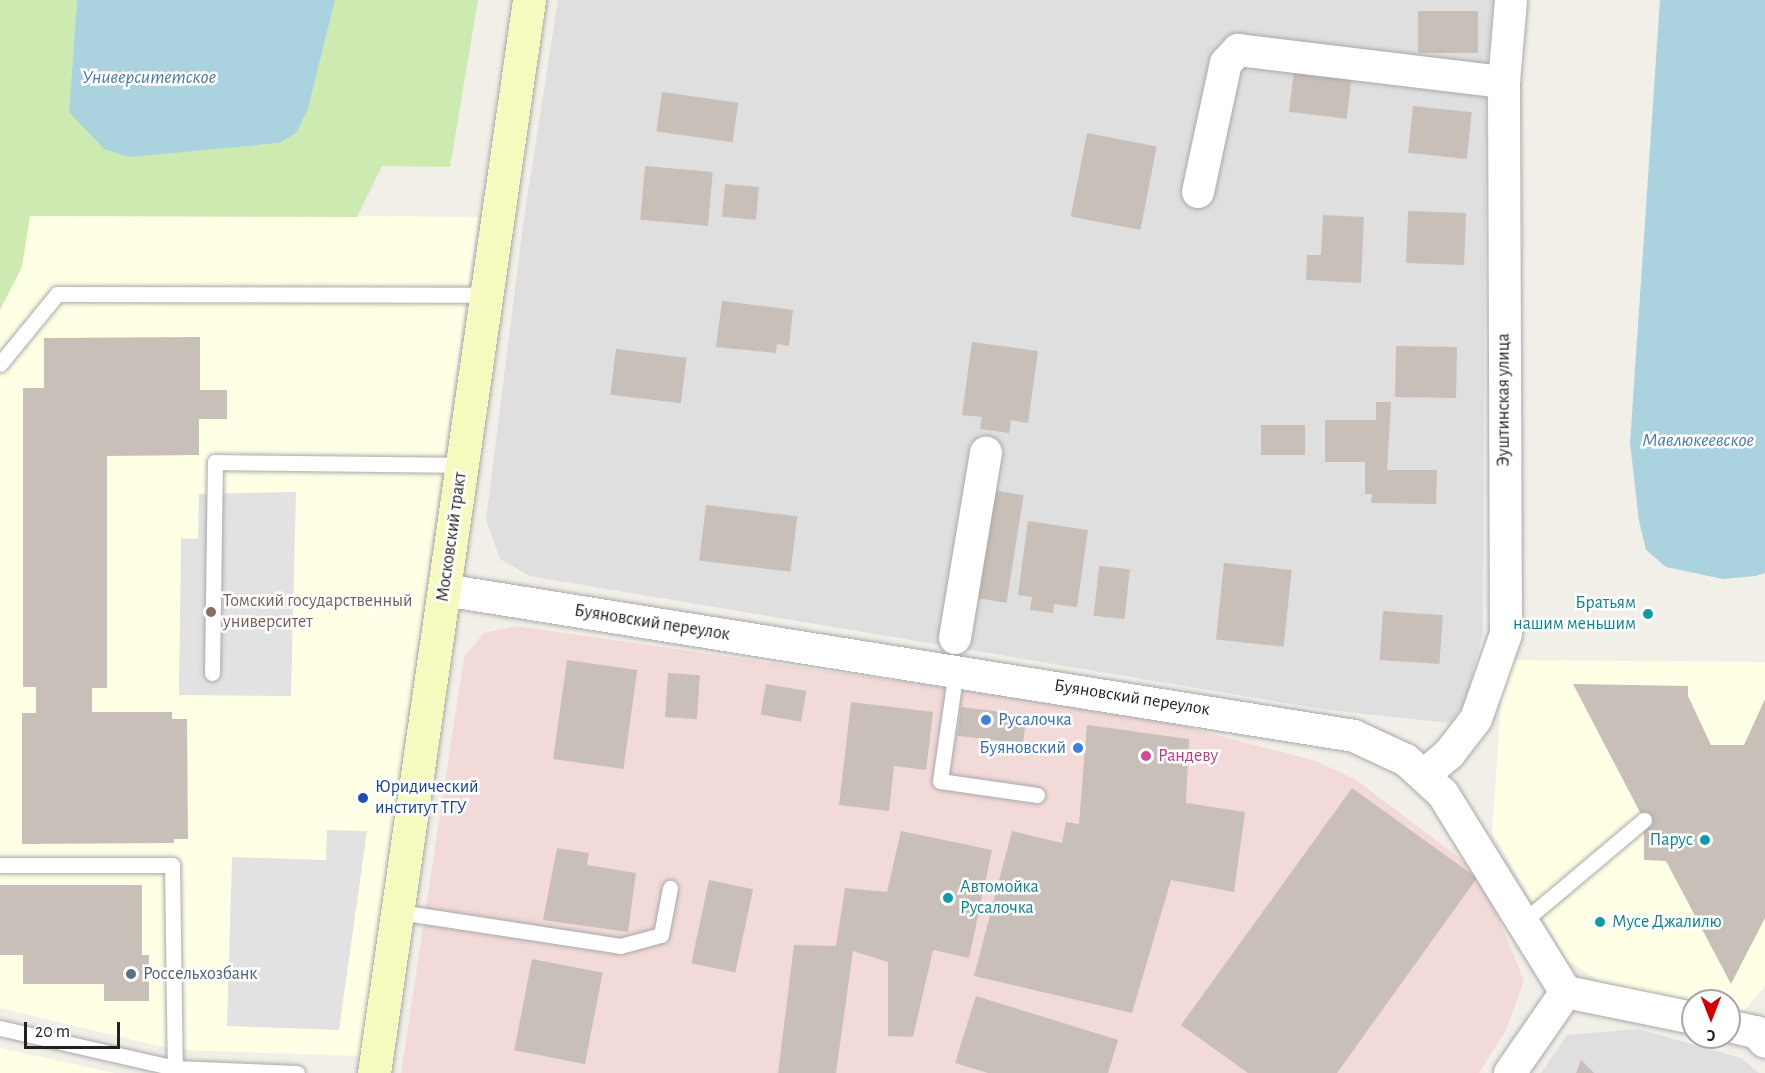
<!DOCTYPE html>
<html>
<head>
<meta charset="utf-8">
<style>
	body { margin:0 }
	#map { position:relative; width:1765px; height:1073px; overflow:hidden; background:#f2efe9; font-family:"Alegreya Sans",sans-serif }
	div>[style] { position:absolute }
	.residential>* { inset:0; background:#e0dfdf }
	.commercial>* { inset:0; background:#f2dad9 }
	.education>* { inset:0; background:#ffffe5 }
	.grass>* { inset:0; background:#cdebb0 }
	.parking>* { inset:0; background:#e2e2e2 }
	.water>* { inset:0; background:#aad3df }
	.building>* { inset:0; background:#c7bfb8; transform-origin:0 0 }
	.roads { filter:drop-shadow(0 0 2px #a9a9a9) drop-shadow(0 0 2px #a9a9a9) }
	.lane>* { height:15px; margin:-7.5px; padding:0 7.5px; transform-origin:7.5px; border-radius:7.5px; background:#fff }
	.street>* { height:32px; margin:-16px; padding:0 16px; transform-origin:16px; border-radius:16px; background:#fff }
	.secondary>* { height:33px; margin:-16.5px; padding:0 16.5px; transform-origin:16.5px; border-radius:16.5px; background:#f7fabf }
	.dots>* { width:16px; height:16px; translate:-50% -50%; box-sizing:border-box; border:3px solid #fff; border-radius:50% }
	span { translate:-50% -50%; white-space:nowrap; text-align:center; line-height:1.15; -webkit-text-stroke:5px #fff; paint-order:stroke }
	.street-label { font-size:18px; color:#222 }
	.education-label { font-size:18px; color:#785e54 }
	.left { translate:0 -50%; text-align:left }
	.culture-label { font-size:18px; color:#0d838f }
	.right { translate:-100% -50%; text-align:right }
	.shop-label { font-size:18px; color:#366cbe }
	.hotel-label { font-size:18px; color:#b23c85 }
	.transit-label { font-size:18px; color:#164399 }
	.service-label { font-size:18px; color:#4e5e75 }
	.water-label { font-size:20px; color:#4a7aab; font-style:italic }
	.north { position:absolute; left:1681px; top:989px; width:60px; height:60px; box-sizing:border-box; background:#fff; border:2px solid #a7a7a7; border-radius:50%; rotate:180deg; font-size:16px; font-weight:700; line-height:24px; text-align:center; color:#222 }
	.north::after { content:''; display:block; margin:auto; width:21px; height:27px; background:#d40000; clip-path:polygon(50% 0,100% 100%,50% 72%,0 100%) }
	.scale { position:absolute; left:24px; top:1022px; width:96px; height:27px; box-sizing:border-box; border:3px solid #222; border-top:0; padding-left:8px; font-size:18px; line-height:21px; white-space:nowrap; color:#222; -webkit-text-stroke:4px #fff; paint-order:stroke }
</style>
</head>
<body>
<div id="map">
	<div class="residential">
		<i style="clip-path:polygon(558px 0,1494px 0,1486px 78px,1483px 632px,1466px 701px,1450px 723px,1327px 710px,530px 576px,500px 559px,486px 520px,524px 218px)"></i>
		<i style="clip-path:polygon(1638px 1029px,1741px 1058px,1759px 1073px,1541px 1073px,1567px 1035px)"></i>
	</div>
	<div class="commercial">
		<i style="clip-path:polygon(516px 626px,1152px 718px,1316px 761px,1356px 780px,1481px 874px,1524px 981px,1506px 1030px,1479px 1073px,401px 1073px,464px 657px,484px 633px)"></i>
	</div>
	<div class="education">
		<i style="clip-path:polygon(0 214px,478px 217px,360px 1056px,176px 1050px,0 1008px)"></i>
		<i style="clip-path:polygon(1504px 660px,1765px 662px,1765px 986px,1742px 1013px,1729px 1010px,1729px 1001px,1693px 1002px,1601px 982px,1568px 961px,1492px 833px)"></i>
		<i style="clip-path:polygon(0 1048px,115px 1073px,0 1073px)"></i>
	</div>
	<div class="grass">
		<i style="clip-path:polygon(0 0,77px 0,69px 112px,206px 149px,279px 143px,308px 109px,335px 0,478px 0,450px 167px,382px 166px,357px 217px,30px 216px,22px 267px,0 310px)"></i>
	</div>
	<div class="parking">
		<i style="clip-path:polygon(296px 492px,291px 696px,179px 695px,181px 538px,198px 539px,199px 494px)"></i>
		<i style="clip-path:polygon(327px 830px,367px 831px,339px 1030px,227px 1026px,232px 857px,326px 860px)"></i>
	</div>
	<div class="water">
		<i style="clip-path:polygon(77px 0,335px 0,308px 109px,296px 133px,279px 143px,129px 157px,104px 149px,69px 112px)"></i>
		<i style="clip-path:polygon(1660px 0,1765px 0,1765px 573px,1756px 576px,1723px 579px,1666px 567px,1646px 550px,1639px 521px,1630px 443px)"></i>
	</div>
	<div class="building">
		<i style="left:1478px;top:11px;width:42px;height:60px;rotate:90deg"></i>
		<i style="left:1294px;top:71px;width:58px;height:41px;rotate:7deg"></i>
		<i style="left:662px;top:92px;width:77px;height:40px;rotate:8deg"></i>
		<i style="left:1413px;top:106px;width:59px;height:47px;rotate:6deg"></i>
		<i style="left:1087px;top:133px;width:71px;height:85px;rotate:11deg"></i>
		<i style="left:645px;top:166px;width:68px;height:54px;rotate:5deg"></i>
		<i style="left:725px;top:184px;width:34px;height:33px;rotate:5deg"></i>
		<i style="left:1408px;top:211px;width:58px;height:52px;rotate:2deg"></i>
		<i style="clip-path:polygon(1323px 215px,1364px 217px,1361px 283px,1306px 280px,1307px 255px,1321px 255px)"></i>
		<i style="clip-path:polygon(722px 301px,793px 310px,789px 346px,777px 344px,776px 353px,716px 347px)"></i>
		<i style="clip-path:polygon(200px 337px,200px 390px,227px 390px,227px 419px,199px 419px,199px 455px,107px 456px,107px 688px,92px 688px,92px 712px,172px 712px,172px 719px,187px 719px,188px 839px,174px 839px,174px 843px,22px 844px,22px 713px,36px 713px,36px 687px,23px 687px,23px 388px,44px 388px,44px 338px)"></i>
		<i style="clip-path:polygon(972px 342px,1038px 351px,1028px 423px,1011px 420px,1009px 433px,980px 429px,982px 417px,962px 415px)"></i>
		<i style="left:1396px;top:346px;width:61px;height:51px;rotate:1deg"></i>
		<i style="left:616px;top:349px;width:71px;height:46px;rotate:7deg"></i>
		<i style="clip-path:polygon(1376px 402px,1391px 402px,1387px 470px,1437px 470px,1436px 504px,1371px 503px,1372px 494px,1365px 494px,1365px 462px,1325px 462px,1325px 420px,1376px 420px)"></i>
		<i style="left:1305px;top:425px;width:30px;height:44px;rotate:90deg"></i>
		<i style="left:991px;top:490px;width:33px;height:109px;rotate:9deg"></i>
		<i style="left:706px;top:505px;width:92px;height:56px;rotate:7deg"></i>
		<i style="clip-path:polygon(1028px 521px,1088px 530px,1077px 607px,1054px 604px,1053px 613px,1030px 610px,1032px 597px,1018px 595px)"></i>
		<i style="left:1224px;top:563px;width:68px;height:77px;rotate:6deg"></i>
		<i style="left:1099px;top:566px;width:31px;height:50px;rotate:6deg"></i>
		<i style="left:1383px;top:611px;width:60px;height:49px;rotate:4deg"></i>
		<i style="left:567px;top:660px;width:71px;height:100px;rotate:8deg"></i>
		<i style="left:668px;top:673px;width:32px;height:44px;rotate:4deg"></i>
		<i style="left:766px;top:684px;width:41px;height:31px;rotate:10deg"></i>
		<i style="clip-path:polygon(1573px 684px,1688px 686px,1688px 696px,1711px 745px,1744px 745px,1765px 699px,1765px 918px,1731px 984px,1666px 861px,1644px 860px,1644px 820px)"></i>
		<i style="clip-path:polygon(851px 702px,933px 712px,926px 770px,894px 766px,889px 811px,839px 805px)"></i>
		<i style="left:961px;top:707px;width:66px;height:29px;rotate:7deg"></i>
		<i style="clip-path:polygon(1087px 725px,1189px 739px,1186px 803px,1245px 812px,1234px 892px,1171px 880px,1132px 1013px,974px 976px,1012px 831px,1062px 843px,1066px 822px,1079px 824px)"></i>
		<i style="clip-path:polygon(1352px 788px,1477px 878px,1337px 1073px,1248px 1073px,1181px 1025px)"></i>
		<i style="clip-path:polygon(901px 831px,992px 850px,969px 958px,933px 950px,913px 1037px,888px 1036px,888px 962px,853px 951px,836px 1073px,778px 1073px,794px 945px,836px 946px,845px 888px,887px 892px)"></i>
		<i style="clip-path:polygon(557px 848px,589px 853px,587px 865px,636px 873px,628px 932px,543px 920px)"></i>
		<i style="left:709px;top:880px;width:45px;height:85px;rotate:12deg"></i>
		<i style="clip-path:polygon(0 885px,142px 885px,142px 955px,149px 955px,149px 1001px,104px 1001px,104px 984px,23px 984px,23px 955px,0 955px)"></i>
		<i style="left:532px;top:959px;width:72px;height:93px;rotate:11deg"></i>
		<i style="clip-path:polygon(976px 996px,1118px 1040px,1108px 1073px,988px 1073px,955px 1063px)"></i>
		<i style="clip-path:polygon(1581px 1060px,1594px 1073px,1576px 1073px)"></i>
	</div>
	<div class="roads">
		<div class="lane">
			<i style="left:0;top:364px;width:90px;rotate:-50.8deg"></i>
			<i style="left:57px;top:294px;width:429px;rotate:0.1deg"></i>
			<i style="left:956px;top:670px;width:112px;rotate:98.2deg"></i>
			<i style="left:940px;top:781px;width:98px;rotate:8.2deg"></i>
			<i style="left:212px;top:673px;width:211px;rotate:-89.2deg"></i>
			<i style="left:215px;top:462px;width:247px;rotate:0.7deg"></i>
			<i style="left:0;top:865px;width:172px"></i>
			<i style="left:172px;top:865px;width:203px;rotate:89.2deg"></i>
			<i style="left:399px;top:912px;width:224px;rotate:8.7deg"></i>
			<i style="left:620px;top:946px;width:42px;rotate:-15deg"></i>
			<i style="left:661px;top:935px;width:48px;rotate:-79.2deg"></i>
			<i style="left:1524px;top:921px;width:157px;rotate:-40.1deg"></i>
			<i style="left:0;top:1028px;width:180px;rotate:12.9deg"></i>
			<i style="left:175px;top:1068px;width:122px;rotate:2.3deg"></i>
		</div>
		<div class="street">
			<i style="left:1198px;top:192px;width:132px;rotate:-77.8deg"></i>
			<i style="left:1226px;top:63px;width:18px;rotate:-47deg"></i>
			<i style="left:1238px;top:50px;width:268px;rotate:6.9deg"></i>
			<i style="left:444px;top:590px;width:922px;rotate:9.11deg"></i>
			<i style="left:1354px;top:736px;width:57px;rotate:24.8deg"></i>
			<i style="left:1406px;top:760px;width:50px;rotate:42.6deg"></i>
			<i style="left:1443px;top:794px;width:233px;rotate:58.2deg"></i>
			<i style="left:1566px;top:992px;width:130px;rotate:11.6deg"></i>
			<i style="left:955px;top:638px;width:188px;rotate:-80.5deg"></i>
			<i style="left:1424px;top:775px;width:33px;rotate:-40deg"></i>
			<i style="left:1449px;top:754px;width:44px;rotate:-52.4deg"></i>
			<i style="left:1476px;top:719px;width:90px;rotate:-70.6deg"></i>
			<i style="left:1506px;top:634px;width:552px;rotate:-90.21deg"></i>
			<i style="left:1504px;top:82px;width:82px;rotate:-85.1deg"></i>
			<i style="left:1729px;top:1026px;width:28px;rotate:13deg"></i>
			<i style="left:1756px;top:1032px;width:13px;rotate:48deg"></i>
			<i style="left:1510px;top:1073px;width:98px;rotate:-55.3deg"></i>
		</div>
		<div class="secondary">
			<i style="left:374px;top:1073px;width:1084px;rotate:-81.78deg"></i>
		</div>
	</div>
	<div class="dots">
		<i style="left:211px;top:612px;background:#8d6e63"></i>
		<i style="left:1648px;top:614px;background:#0f9aa8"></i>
		<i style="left:986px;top:720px;background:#3f7fe0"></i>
		<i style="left:1078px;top:748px;background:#3f7fe0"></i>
		<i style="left:1146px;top:756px;background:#d1479c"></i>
		<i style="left:363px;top:798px;background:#1a4fb4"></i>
		<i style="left:1705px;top:840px;background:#0f9aa8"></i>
		<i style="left:948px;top:898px;background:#0f9aa8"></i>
		<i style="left:1600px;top:922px;background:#0f9aa8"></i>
		<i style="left:131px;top:974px;background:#5c6f8a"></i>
	</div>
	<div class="street-label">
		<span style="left:1504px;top:400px;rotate:-90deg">Эуштинская улица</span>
		<span style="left:452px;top:537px;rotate:-82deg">Московский тракт</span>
		<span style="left:652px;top:623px;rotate:9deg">Буяновский переулок</span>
		<span style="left:1132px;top:698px;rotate:9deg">Буяновский переулок</span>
	</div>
	<div class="education-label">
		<span class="left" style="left:223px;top:612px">Томский государственный<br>университет</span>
	</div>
	<div class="culture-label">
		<span class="right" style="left:1636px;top:614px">Братьям<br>нашим меньшим</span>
		<span class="right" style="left:1693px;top:840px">Парус</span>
		<span class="left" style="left:960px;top:898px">Автомойка<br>Русалочка</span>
		<span class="left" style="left:1612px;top:922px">Мусе Джалилю</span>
	</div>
	<div class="shop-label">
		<span class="left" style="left:998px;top:720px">Русалочка</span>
		<span class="right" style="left:1066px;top:748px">Буяновский</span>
	</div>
	<div class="hotel-label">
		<span class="left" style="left:1158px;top:756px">Рандеву</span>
	</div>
	<div class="transit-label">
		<span class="left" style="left:375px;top:798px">Юридический<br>институт ТГУ</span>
	</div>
	<div class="service-label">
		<span class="left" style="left:143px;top:974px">Россельхозбанк</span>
	</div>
	<div class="water-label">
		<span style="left:149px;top:77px">Университетское</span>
		<span style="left:1698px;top:440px">Мавлюкеевское</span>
	</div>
	<div class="north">С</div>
	<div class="scale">20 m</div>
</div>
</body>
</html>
